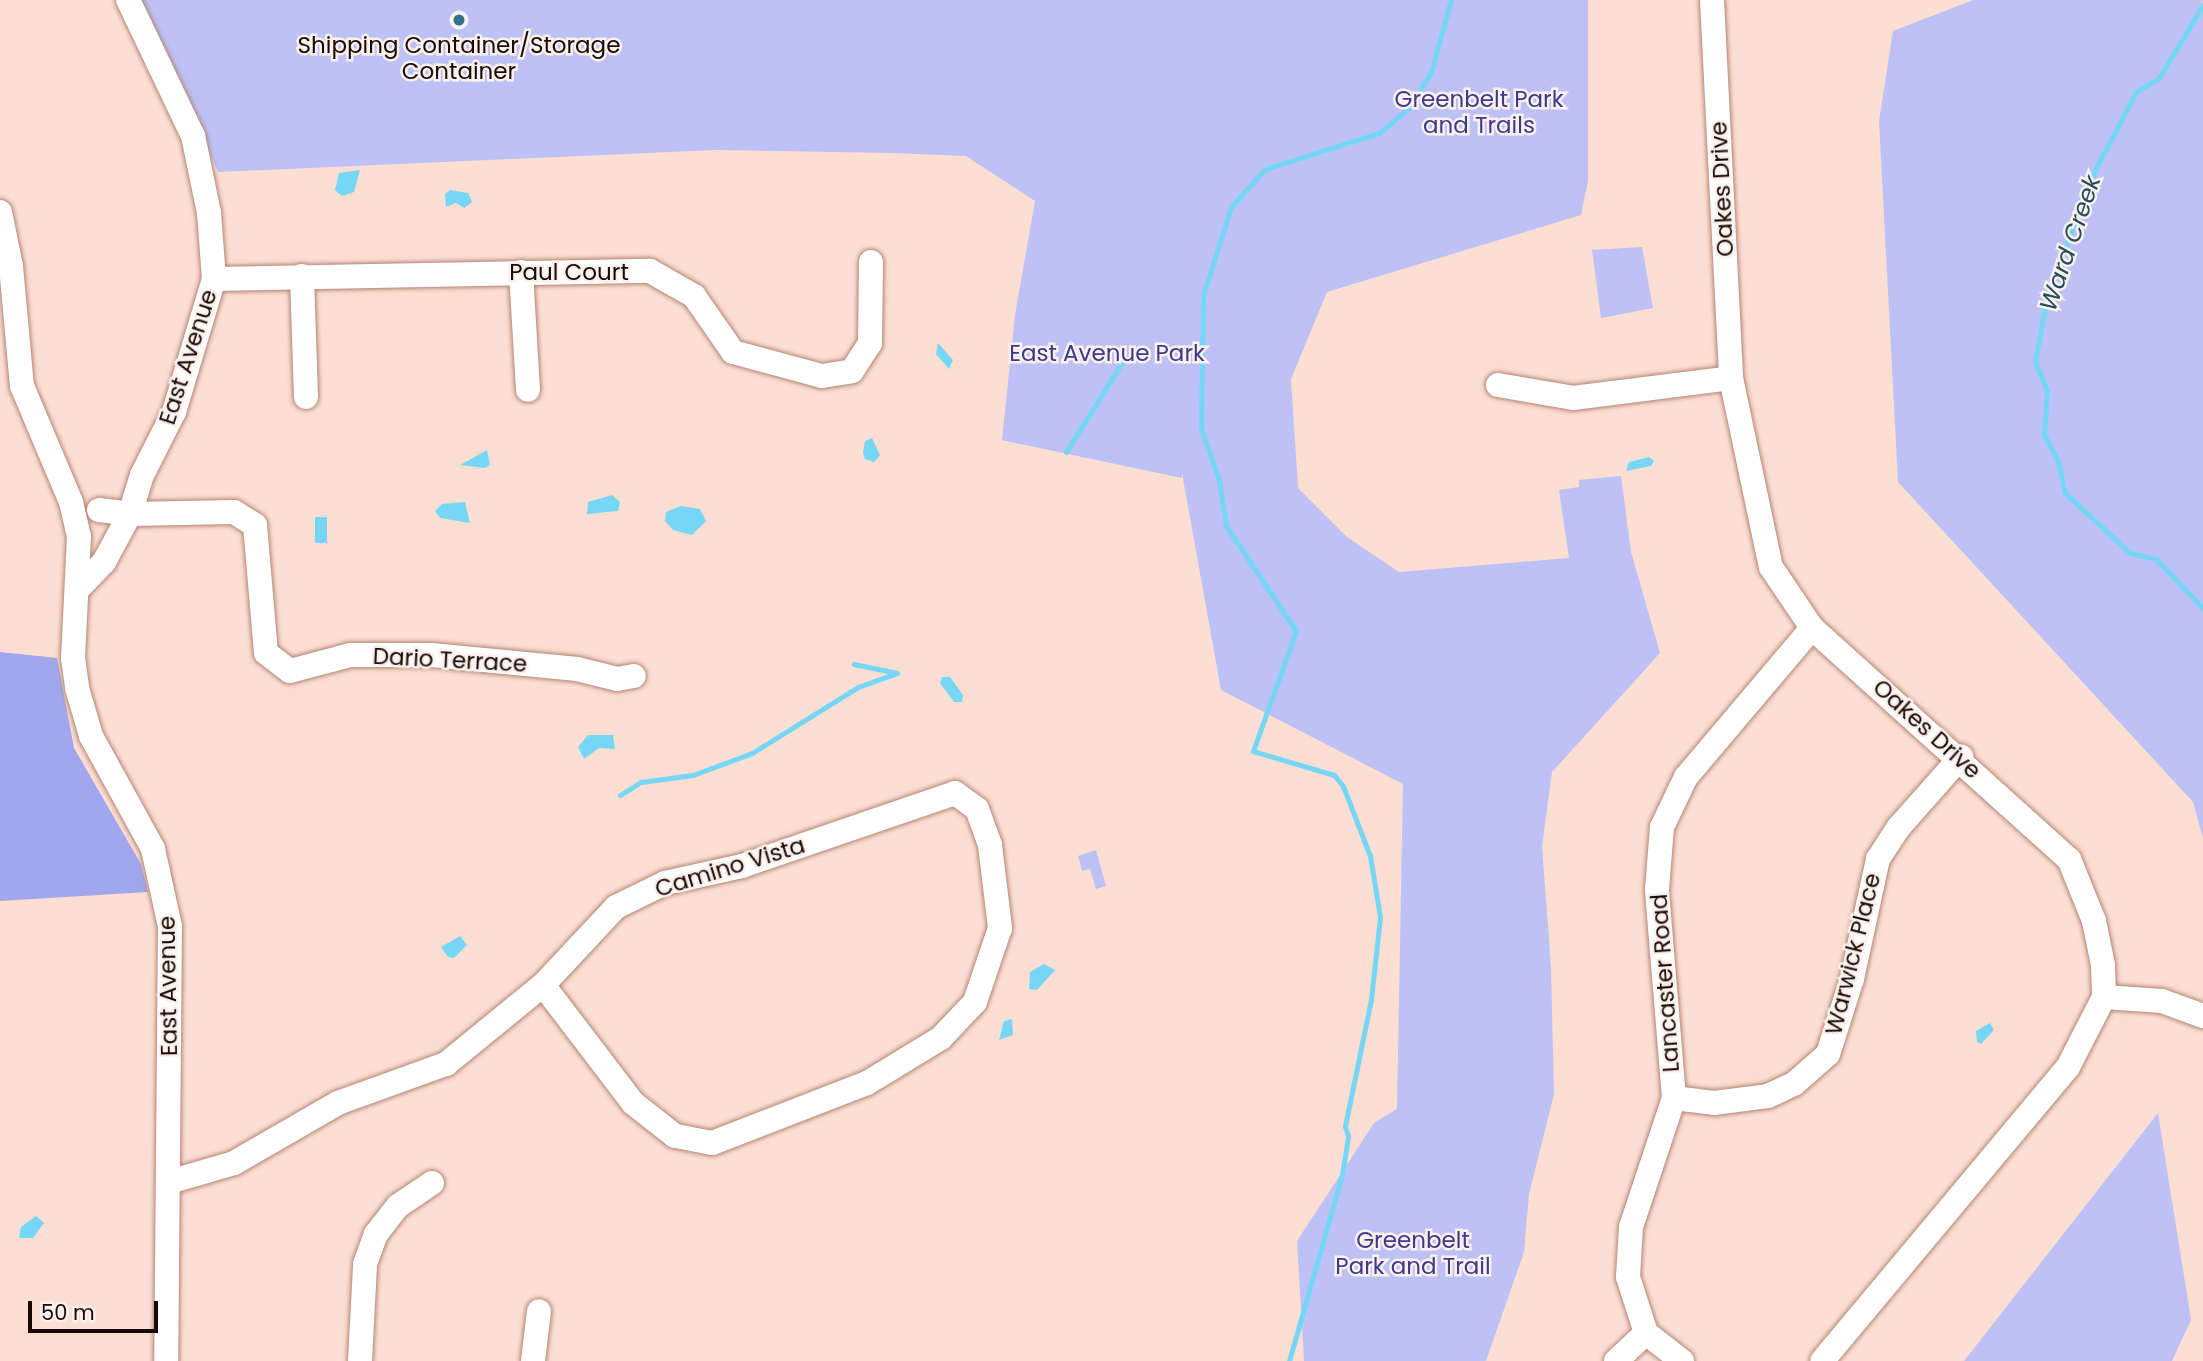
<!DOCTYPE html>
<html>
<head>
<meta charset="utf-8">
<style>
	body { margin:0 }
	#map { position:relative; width:2203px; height:1361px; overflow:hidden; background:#fcded3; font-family:Poppins,sans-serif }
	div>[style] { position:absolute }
	.green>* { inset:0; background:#bdc1f6 }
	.forest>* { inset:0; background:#a2a7ed }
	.water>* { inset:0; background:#75d6f6; transform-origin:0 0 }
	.stream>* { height:5px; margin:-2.5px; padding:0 2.5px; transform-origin:2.5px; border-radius:2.5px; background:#75d6f6 }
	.roads { filter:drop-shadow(0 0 2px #b38574) drop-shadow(0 0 2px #b38574) }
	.minor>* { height:24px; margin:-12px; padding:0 12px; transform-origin:12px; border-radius:12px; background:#fff }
	.dots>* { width:19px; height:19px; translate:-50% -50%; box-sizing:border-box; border:4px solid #faf0ec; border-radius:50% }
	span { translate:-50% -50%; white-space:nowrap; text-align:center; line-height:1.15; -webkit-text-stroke:5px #faf0ec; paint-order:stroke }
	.poi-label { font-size:23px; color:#1a0a05 }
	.park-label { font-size:23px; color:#3f3a8c }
	.street-label { font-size:23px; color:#1a0a05 }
	.water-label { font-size:24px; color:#234e5b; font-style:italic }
	.scale { position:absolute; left:28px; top:1301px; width:130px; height:32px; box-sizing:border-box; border:4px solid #1a0a05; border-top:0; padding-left:9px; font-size:21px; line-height:24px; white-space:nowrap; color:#1a0a05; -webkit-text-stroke:5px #faf0ec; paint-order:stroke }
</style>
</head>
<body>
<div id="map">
	<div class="green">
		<i style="clip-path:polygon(141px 0,1588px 0,1588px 181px,1581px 215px,1327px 292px,1291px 379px,1298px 488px,1347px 537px,1399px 572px,1569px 558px,1559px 490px,1579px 487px,1579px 480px,1621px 476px,1631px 552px,1660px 653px,1552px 772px,1542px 846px,1551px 967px,1554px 1094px,1529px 1194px,1524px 1252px,1486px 1361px,1304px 1361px,1297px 1241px,1374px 1123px,1397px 1109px,1403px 784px,1221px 690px,1182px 473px,1182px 478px,1002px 440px,1015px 315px,1035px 201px,966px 156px,892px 153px,715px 150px,218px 172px)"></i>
		<i style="clip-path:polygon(1973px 0,2203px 0,2194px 24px,2203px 10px,2203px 838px,2193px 802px,1898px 482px,1879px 121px,1893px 31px)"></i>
		<i style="clip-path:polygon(1642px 247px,1653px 308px,1601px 318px,1592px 250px)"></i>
		<i style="clip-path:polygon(1096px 850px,1106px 886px,1096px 889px,1090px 869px,1082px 871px,1078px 856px)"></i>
		<i style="clip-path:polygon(2158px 1113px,2191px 1320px,2172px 1361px,1964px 1361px)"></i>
	</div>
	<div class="forest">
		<i style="clip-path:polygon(0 652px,57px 658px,74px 748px,141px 864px,148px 892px,0 901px)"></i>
	</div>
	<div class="water">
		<i style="clip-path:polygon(360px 170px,354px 192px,342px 196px,335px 190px,339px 173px)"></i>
		<i style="clip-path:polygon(450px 190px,468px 193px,472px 202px,464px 208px,456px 203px,446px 207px,445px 194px)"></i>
		<i style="clip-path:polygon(938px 343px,953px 360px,949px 369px,936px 354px)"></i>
		<i style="clip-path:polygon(872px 438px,880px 455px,874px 462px,865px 459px,863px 453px,865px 441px)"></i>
		<i style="clip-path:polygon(487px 450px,490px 465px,485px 468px,460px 465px)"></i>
		<i style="clip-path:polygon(1649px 457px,1654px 461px,1651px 466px,1626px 471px,1629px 462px)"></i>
		<i style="clip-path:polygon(612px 495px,620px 502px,618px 511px,587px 514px,588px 502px)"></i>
		<i style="clip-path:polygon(465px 502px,470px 523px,440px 518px,435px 511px,442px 504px)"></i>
		<i style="clip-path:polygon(681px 506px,700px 509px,706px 521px,692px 535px,673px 530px,665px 521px,666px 512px)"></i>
		<i style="left:327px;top:517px;width:26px;height:12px;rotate:90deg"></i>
		<i style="clip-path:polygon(942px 677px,950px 677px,963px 695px,962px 702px,954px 702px,940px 683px)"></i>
		<i style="clip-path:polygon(588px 735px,613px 735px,615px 749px,599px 748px,584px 759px,578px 747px)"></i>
		<i style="clip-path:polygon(460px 936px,467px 945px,454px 958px,448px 957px,441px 947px)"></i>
		<i style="clip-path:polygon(1044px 964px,1055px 970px,1037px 990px,1029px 989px,1030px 972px)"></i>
		<i style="clip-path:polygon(1012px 1019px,1013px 1035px,999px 1040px,1004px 1021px)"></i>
		<i style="clip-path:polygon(1990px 1023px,1994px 1030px,1981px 1044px,1977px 1042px,1976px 1031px)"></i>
		<i style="clip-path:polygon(36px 1216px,44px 1223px,33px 1238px,19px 1238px,21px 1227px)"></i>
	</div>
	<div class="stream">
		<i style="left:2203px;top:5px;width:85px;rotate:121.1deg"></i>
		<i style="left:2159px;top:78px;width:27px;rotate:149deg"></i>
		<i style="left:2136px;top:92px;width:90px;rotate:117.7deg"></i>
		<i style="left:2094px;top:172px;width:132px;rotate:110.9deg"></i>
		<i style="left:2047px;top:295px;width:68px;rotate:100.2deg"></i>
		<i style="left:2035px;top:362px;width:30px;rotate:67deg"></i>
		<i style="left:2047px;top:390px;width:45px;rotate:93.8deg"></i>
		<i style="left:2044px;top:435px;width:30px;rotate:62deg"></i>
		<i style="left:2058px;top:461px;width:33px;rotate:78deg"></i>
		<i style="left:2065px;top:493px;width:88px;rotate:42.7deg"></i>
		<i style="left:2130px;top:553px;width:27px;rotate:13deg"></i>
		<i style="left:2156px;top:559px;width:68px;rotate:46.2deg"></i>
		<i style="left:1066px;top:452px;width:113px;rotate:-58deg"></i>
		<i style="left:620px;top:795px;width:25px;rotate:-32deg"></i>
		<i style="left:641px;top:782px;width:52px;rotate:-7.7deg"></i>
		<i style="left:693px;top:775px;width:63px;rotate:-20.4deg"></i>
		<i style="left:752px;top:753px;width:125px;rotate:-31.9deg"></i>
		<i style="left:858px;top:687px;width:41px;rotate:-19.7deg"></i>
		<i style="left:897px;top:673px;width:44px;rotate:-168.2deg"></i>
		<i style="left:1289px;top:1361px;width:193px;rotate:-74.1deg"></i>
		<i style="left:1342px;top:1175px;width:39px;rotate:-81deg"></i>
		<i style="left:1348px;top:1136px;width:10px;rotate:-107deg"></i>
		<i style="left:1345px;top:1126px;width:130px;rotate:-78.4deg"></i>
		<i style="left:1371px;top:999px;width:82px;rotate:-83.7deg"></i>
		<i style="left:1380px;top:917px;width:62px;rotate:-99.3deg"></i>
		<i style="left:1370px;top:856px;width:75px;rotate:-111.1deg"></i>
		<i style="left:1343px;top:786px;width:14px;rotate:-129deg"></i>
		<i style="left:1334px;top:775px;width:84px;rotate:-163.5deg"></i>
		<i style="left:1253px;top:751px;width:127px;rotate:-70.3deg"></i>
		<i style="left:1296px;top:631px;width:126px;rotate:-123.7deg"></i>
		<i style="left:1226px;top:526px;width:47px;rotate:-98.7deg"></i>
		<i style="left:1219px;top:480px;width:55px;rotate:-109.1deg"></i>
		<i style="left:1201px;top:428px;width:133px;rotate:-89.1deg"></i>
		<i style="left:1203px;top:295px;width:92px;rotate:-72.3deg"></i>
		<i style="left:1231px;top:207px;width:51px;rotate:-48.2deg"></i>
		<i style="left:1265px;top:169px;width:120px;rotate:-17.5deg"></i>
		<i style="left:1379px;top:133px;width:39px;rotate:-40deg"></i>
		<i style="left:1409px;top:108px;width:42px;rotate:-58.6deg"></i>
		<i style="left:1431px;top:72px;width:75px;rotate:-74.5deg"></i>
	</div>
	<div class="roads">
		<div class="minor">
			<i style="left:1712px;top:0;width:378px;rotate:87.1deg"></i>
			<i style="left:1731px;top:378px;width:193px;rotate:78.1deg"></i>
			<i style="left:1771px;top:567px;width:73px;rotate:56.1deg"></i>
			<i style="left:1812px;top:628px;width:346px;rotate:42deg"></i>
			<i style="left:2069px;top:859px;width:67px;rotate:68deg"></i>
			<i style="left:2094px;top:921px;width:45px;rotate:78.4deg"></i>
			<i style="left:2103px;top:965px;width:32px;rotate:88deg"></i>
			<i style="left:2104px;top:997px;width:79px;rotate:117.2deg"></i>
			<i style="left:2068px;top:1067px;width:383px;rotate:129.9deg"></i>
			<i style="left:0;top:212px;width:55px;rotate:78.5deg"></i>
			<i style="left:11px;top:266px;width:121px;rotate:84.8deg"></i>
			<i style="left:22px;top:386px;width:126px;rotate:67.1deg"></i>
			<i style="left:71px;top:502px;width:35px;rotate:77deg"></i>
			<i style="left:79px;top:536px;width:122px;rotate:92.8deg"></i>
			<i style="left:73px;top:658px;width:30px;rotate:82deg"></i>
			<i style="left:77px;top:688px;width:50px;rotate:73.7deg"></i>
			<i style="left:91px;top:736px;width:129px;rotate:61.2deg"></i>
			<i style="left:153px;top:849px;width:79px;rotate:77.6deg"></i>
			<i style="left:170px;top:926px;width:435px;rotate:90.5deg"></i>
			<i style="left:521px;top:272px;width:118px;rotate:86.6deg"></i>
			<i style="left:302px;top:276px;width:121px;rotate:88.1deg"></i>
			<i style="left:214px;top:279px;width:436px;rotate:-1.1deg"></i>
			<i style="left:650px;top:271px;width:51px;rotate:29.6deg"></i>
			<i style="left:694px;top:296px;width:68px;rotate:55.1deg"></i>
			<i style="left:733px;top:352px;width:92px;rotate:15.1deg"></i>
			<i style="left:822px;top:376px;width:30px;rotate:-9deg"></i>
			<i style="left:852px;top:371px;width:33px;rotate:-57deg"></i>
			<i style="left:870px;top:343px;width:81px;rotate:-89.3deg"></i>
			<i style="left:1498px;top:385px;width:76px;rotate:9.8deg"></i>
			<i style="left:1573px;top:398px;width:159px;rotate:-7.2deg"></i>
			<i style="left:99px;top:510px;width:31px;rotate:7deg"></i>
			<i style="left:130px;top:514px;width:104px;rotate:-1.1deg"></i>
			<i style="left:234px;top:512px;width:25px;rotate:32deg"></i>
			<i style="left:255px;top:525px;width:128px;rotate:85.1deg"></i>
			<i style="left:266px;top:653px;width:30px;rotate:37deg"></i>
			<i style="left:290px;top:671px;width:62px;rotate:-14.9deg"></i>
			<i style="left:350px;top:655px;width:82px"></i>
			<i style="left:432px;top:655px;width:146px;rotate:5.5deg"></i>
			<i style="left:577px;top:669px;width:41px;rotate:14deg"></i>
			<i style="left:617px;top:679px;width:17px;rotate:-10deg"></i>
			<i style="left:77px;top:590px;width:39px;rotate:-46deg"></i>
			<i style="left:104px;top:562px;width:55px;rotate:-61.6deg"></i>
			<i style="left:130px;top:514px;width:41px;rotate:-72.9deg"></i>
			<i style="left:142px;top:475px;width:71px;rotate:-63.1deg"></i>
			<i style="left:174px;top:412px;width:139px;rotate:-73.3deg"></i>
			<i style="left:214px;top:279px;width:66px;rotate:-94.3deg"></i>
			<i style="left:209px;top:213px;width:79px;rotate:-101.7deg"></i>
			<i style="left:193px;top:136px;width:151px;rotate:-115.5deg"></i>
			<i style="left:2104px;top:997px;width:58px;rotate:3.9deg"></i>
			<i style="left:2162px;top:1001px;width:44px;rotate:20.1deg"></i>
			<i style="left:1674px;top:1098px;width:40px;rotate:7.1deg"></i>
			<i style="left:1714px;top:1103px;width:54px;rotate:-7.4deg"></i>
			<i style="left:1768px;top:1096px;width:29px;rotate:-25deg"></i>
			<i style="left:1794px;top:1084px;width:45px;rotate:-41.4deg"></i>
			<i style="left:1828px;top:1054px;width:79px;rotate:-72.3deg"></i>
			<i style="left:1852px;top:979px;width:123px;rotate:-77.8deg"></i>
			<i style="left:1878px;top:859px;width:38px;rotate:-57deg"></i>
			<i style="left:1899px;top:827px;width:94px;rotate:-48.5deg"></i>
			<i style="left:169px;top:1182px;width:68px;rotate:-16.3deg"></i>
			<i style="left:234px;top:1163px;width:120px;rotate:-30deg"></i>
			<i style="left:338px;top:1103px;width:115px;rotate:-19.9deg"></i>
			<i style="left:446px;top:1064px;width:125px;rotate:-39.2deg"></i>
			<i style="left:543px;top:985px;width:107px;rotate:-46.9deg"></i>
			<i style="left:616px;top:907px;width:55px;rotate:-26.1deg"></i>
			<i style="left:665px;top:883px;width:79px;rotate:-12.4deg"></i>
			<i style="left:742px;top:866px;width:225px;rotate:-18.9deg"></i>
			<i style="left:955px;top:793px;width:27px;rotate:36deg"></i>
			<i style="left:977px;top:809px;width:38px;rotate:70deg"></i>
			<i style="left:990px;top:845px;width:84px;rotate:83.1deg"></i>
			<i style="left:1000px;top:928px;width:78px;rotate:108.7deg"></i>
			<i style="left:975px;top:1002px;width:50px;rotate:133.4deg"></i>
			<i style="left:941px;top:1038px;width:87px;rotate:148.7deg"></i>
			<i style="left:867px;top:1083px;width:166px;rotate:158.8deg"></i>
			<i style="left:712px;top:1143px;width:38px;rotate:-169deg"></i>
			<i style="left:675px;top:1136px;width:53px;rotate:-141.8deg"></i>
			<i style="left:633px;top:1103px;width:148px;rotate:-127.3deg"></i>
			<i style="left:360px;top:1361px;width:97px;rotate:-87deg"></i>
			<i style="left:365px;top:1264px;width:32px;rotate:-70deg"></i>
			<i style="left:376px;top:1234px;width:36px;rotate:-52deg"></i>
			<i style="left:398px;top:1206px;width:41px;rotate:-34.1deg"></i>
			<i style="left:533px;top:1361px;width:50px;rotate:-83.2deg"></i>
			<i style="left:1616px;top:1361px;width:41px;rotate:-43deg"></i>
			<i style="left:1682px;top:1361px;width:46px;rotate:-142.1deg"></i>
			<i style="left:1646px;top:1333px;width:59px;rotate:-107.8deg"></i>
			<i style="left:1628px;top:1277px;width:50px;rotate:-86.6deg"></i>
			<i style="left:1631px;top:1227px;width:136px;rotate:-71.6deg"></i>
			<i style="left:1674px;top:1098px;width:209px;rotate:-94.7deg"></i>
			<i style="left:1657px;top:890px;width:63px;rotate:-85.5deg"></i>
			<i style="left:1662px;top:827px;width:55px;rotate:-64.4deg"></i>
			<i style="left:1686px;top:777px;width:195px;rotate:-49.8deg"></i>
		</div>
	</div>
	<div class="dots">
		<i style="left:459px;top:20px;background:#337387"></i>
	</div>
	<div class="poi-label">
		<span style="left:459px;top:58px">Shipping Container/Storage<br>Container</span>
	</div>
	<div class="park-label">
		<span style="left:1479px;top:112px">Greenbelt Park<br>and Trails</span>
		<span style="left:1107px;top:353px">East Avenue Park</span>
		<span style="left:1413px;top:1253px">Greenbelt<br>Park and Trail</span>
	</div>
	<div class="street-label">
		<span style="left:1722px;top:189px;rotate:-93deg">Oakes Drive</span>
		<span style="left:569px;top:272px">Paul Court</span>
		<span style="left:188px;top:357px;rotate:-72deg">East Avenue</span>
		<span style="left:450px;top:660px;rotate:3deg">Dario Terrace</span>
		<span style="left:1927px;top:729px;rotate:42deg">Oakes Drive</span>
		<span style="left:730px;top:867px;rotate:-17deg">Camino Vista</span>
		<span style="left:1853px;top:954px;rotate:-76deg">Warwick Place</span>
		<span style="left:1665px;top:983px;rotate:-94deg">Lancaster Road</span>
		<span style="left:168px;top:986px;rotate:-91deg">East Avenue</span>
	</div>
	<div class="water-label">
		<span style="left:2070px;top:243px;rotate:-71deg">Ward Creek</span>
	</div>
	<div class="scale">50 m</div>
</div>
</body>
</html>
